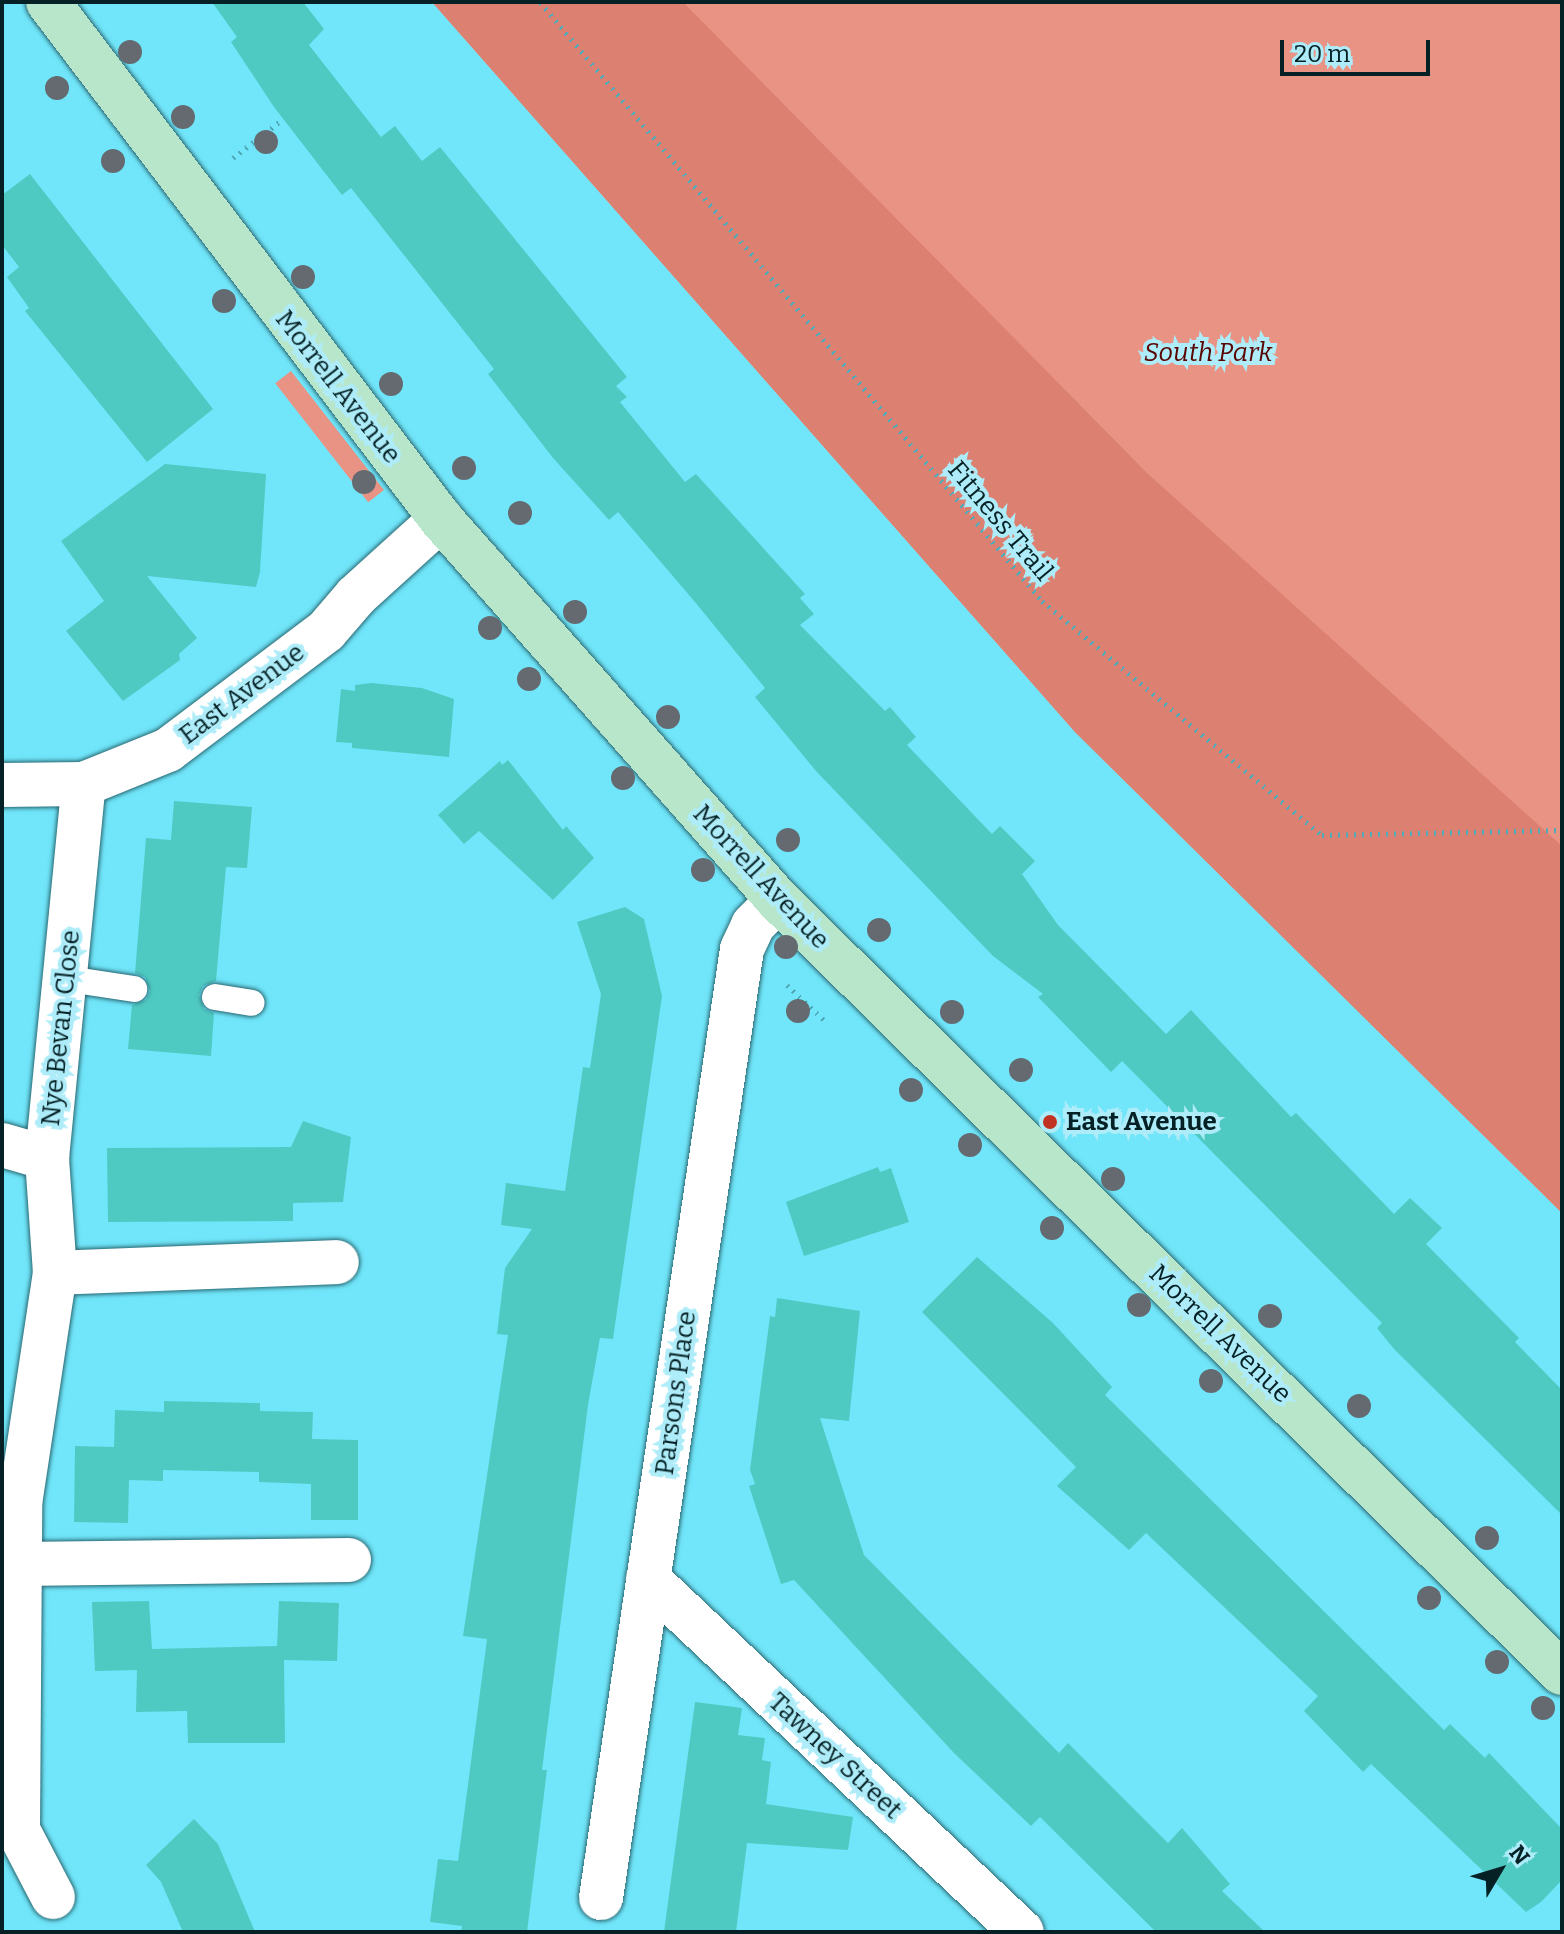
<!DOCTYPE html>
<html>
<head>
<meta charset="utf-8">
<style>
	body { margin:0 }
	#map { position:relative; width:1564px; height:1934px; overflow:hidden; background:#71e6fa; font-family:Bitter,serif }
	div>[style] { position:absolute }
	.green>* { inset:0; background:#e99384; transform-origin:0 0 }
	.forest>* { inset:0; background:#dc8172 }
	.building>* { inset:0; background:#4fcac3 }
	.path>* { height:5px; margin-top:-2.5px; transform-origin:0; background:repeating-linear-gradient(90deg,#51aab9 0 2px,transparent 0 8px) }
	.roads { filter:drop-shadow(0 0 2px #2a6872) drop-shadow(0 0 2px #2a6872) }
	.lane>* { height:26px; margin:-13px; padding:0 13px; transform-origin:13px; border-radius:13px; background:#fff }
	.street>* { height:44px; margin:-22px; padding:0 22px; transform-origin:22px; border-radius:22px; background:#fff }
	.secondary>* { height:44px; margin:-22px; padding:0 22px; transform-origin:22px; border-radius:22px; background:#b8e6cb }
	.trees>* { width:24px; height:24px; margin:-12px; border-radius:50%; background:#646a70 }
	.dots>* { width:22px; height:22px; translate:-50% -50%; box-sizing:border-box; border:4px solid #adecf8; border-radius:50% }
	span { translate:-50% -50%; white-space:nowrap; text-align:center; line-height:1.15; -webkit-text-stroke:8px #adecf8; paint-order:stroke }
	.park-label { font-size:26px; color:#590400; font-style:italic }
	.street-label { font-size:26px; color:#062125 }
	.poi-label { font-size:26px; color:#062125; font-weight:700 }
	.left { translate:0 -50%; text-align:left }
	.frame { position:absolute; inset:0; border:4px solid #062125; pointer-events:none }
	.north { position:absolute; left:1460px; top:1830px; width:80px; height:80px; -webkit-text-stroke:6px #adecf8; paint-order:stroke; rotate:52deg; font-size:22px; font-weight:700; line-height:32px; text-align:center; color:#062125 }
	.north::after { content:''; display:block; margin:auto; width:28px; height:36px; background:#062125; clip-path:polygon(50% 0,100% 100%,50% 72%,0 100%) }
	.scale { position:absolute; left:1280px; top:40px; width:150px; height:36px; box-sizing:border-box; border:4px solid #062125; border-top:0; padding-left:10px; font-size:24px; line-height:28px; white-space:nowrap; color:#062125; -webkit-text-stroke:6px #adecf8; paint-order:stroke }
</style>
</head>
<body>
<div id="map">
	<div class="green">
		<i style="clip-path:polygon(432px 2px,1562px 2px,1562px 1213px,1075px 732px)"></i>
		<i style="left:291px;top:371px;width:151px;height:20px;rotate:52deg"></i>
	</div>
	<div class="forest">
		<i style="clip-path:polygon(432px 2px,683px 2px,1147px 473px,1562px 846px,1562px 1213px,1075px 732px)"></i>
	</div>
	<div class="building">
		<i style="clip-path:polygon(212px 2px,303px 2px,324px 29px,309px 45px,381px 137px,395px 126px,422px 161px,440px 147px,627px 377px,616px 386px,627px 397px,620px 402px,685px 482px,696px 474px,805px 594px,800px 598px,814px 614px,800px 625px,885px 711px,890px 707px,916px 737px,907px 745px,992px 834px,1000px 826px,1035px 861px,1022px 874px,1058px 925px,1166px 1034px,1191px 1010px,1291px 1117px,1296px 1113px,1394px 1214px,1410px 1198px,1442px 1228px,1426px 1244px,1519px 1338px,1515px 1342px,1562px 1390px,1562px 1515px,1394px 1349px,1377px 1328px,1382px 1323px,1122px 1061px,1111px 1072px,1038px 997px,1043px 994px,993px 956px,816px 771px,755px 697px,765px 688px,695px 602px,618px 512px,609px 520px,553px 458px,488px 374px,494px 369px,351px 188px,342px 195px,274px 107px,231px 42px,237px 37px)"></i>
		<i style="clip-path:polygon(30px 174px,213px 409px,147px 462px,25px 311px,29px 308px,7px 277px,19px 267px,2px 245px,2px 195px)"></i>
		<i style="clip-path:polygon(165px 464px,266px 474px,260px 572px,256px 587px,147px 576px,197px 638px,179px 654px,180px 660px,123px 701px,66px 631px,104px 601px,61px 541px)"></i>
		<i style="clip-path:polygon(371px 683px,422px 688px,454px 699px,449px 757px,352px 748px,352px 743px,336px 742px,341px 689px,355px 691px,355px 685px)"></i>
		<i style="clip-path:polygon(508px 760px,563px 830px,566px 826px,594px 858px,553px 900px,479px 831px,464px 844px,438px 815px,500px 761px,502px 765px)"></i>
		<i style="clip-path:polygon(174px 801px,252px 807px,247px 868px,226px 867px,216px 981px,203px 986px,199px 995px,204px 1009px,214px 1013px,211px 1056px,128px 1049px,132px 1005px,146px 1000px,150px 991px,145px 977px,135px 973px,146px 838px,171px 840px)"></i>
		<i style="clip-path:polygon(625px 907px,644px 919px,662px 996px,613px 1339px,600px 1338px,588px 1405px,542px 1770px,547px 1770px,527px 1932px,461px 1932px,462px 1926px,430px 1922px,438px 1859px,458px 1861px,487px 1639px,463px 1636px,508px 1335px,497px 1334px,505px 1268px,532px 1229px,501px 1225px,506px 1183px,565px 1191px,583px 1067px,590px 1068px,601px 994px,577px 922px)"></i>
		<i style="clip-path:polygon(303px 1121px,351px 1137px,343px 1202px,293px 1203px,293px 1221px,108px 1222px,107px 1148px,291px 1147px)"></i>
		<i style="clip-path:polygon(878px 1167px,880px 1172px,891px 1168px,909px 1222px,804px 1256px,786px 1202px)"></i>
		<i style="clip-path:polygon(977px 1257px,1053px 1323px,1112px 1387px,1105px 1395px,1444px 1730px,1450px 1724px,1485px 1758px,1489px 1753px,1562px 1829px,1562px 1880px,1541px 1902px,1526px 1912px,1371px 1764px,1363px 1772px,1304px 1711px,1318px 1696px,1146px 1533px,1129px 1550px,1057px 1486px,1076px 1467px,922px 1312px)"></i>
		<i style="clip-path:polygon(777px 1298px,860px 1311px,849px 1421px,820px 1418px,864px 1555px,1059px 1753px,1068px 1743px,1168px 1843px,1182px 1828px,1230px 1884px,1222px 1891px,1265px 1932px,1156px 1932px,1040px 1817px,1031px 1826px,954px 1753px,794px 1580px,781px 1584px,749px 1486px,755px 1484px,750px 1470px,770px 1316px,775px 1317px)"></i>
		<i style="clip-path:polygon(164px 1401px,260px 1403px,260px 1411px,313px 1412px,312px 1439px,358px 1440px,358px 1520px,311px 1520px,311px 1484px,259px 1482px,259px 1472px,163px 1470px,163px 1481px,129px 1480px,128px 1523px,74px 1522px,75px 1446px,114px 1447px,115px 1410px,164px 1412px)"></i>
		<i style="clip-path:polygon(149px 1601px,152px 1649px,277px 1646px,279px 1601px,339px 1603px,337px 1661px,284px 1660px,285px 1743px,188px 1743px,187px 1711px,136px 1712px,137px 1670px,95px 1671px,92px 1602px)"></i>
		<i style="clip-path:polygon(695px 1702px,742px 1708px,738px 1735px,765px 1738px,762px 1760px,771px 1762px,766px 1804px,853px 1817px,848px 1850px,747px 1843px,736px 1932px,664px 1932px)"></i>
		<i style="clip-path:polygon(194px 1819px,218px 1844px,255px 1932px,183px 1932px,161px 1882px,146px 1865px)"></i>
	</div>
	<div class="path">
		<i style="left:540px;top:2px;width:782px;rotate:50.03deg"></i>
		<i style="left:1042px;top:601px;width:365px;rotate:39.9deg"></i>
		<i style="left:1322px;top:835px;width:240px;rotate:-1.2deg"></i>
		<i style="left:233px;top:158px;width:63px;rotate:-38deg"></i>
		<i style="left:787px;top:985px;width:51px;rotate:43.4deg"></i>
	</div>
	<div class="roads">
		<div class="lane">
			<i style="left:68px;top:979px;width:67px;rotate:8.6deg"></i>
			<i style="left:215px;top:997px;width:37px;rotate:9deg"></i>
		</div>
		<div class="street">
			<i style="left:2px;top:785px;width:82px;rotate:-0.7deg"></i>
			<i style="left:84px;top:784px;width:91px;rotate:-22deg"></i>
			<i style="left:168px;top:750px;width:198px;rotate:-37deg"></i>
			<i style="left:326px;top:631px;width:46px;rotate:-49.4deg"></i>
			<i style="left:356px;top:596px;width:115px;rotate:-42.2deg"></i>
			<i style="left:2px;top:1145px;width:47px;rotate:16.1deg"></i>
			<i style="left:55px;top:1273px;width:282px;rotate:-2.2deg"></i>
			<i style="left:20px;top:1564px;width:329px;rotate:-0.7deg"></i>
			<i style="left:648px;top:1579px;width:514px;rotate:43.35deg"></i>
			<i style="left:53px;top:1897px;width:76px;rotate:-117.6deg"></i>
			<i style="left:18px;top:1830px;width:326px;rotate:-89.6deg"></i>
			<i style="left:20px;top:1504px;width:234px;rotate:-81.4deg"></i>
			<i style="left:55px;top:1273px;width:115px;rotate:-94deg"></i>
			<i style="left:47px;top:1158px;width:376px;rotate:-84.4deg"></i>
			<i style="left:601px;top:1898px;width:959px;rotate:-81.55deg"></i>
			<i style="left:742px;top:949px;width:26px;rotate:-65deg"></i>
			<i style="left:753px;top:925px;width:35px;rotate:-45deg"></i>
		</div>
		<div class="secondary">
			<i style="left:48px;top:2px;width:649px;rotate:52.76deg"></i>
			<i style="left:441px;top:519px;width:509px;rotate:48.51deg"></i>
			<i style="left:778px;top:900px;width:1101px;rotate:44.6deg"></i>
		</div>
	</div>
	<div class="trees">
		<i style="left:130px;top:52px"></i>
		<i style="left:57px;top:88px"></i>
		<i style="left:183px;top:117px"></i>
		<i style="left:266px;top:142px"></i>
		<i style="left:113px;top:161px"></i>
		<i style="left:303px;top:277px"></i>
		<i style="left:224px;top:301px"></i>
		<i style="left:391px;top:384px"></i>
		<i style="left:464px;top:468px"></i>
		<i style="left:364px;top:482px"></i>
		<i style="left:520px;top:513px"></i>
		<i style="left:575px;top:612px"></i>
		<i style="left:490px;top:628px"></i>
		<i style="left:529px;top:679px"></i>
		<i style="left:668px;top:717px"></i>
		<i style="left:623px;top:778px"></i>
		<i style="left:788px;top:840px"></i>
		<i style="left:703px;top:870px"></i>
		<i style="left:879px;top:930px"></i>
		<i style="left:786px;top:947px"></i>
		<i style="left:798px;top:1011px"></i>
		<i style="left:952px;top:1012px"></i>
		<i style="left:1021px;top:1070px"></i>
		<i style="left:911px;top:1090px"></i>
		<i style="left:970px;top:1145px"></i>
		<i style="left:1113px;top:1179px"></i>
		<i style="left:1052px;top:1228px"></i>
		<i style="left:1139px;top:1305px"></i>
		<i style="left:1270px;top:1316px"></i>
		<i style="left:1211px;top:1381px"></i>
		<i style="left:1359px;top:1406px"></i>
		<i style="left:1487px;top:1538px"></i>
		<i style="left:1429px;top:1598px"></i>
		<i style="left:1497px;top:1662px"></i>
		<i style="left:1543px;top:1708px"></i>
	</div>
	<div class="dots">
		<i style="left:1050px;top:1122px;background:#c03323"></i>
	</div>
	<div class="park-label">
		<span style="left:1208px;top:353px">South Park</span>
	</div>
	<div class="street-label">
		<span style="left:338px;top:387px;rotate:52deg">Morrell Avenue</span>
		<span style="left:1000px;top:521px;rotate:50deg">Fitness Trail</span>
		<span style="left:242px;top:694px;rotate:-37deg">East Avenue</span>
		<span style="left:761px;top:877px;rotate:47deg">Morrell Avenue</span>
		<span style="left:61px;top:1028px;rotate:-84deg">Nye Bevan Close</span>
		<span style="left:1220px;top:1334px;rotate:44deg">Morrell Avenue</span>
		<span style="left:676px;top:1393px;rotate:-82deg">Parsons Place</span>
		<span style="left:835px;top:1756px;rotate:43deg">Tawney Street</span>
	</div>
	<div class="poi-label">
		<span class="left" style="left:1066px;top:1122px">East Avenue</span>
	</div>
	<div class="frame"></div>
	<div class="north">N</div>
	<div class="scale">20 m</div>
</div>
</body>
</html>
